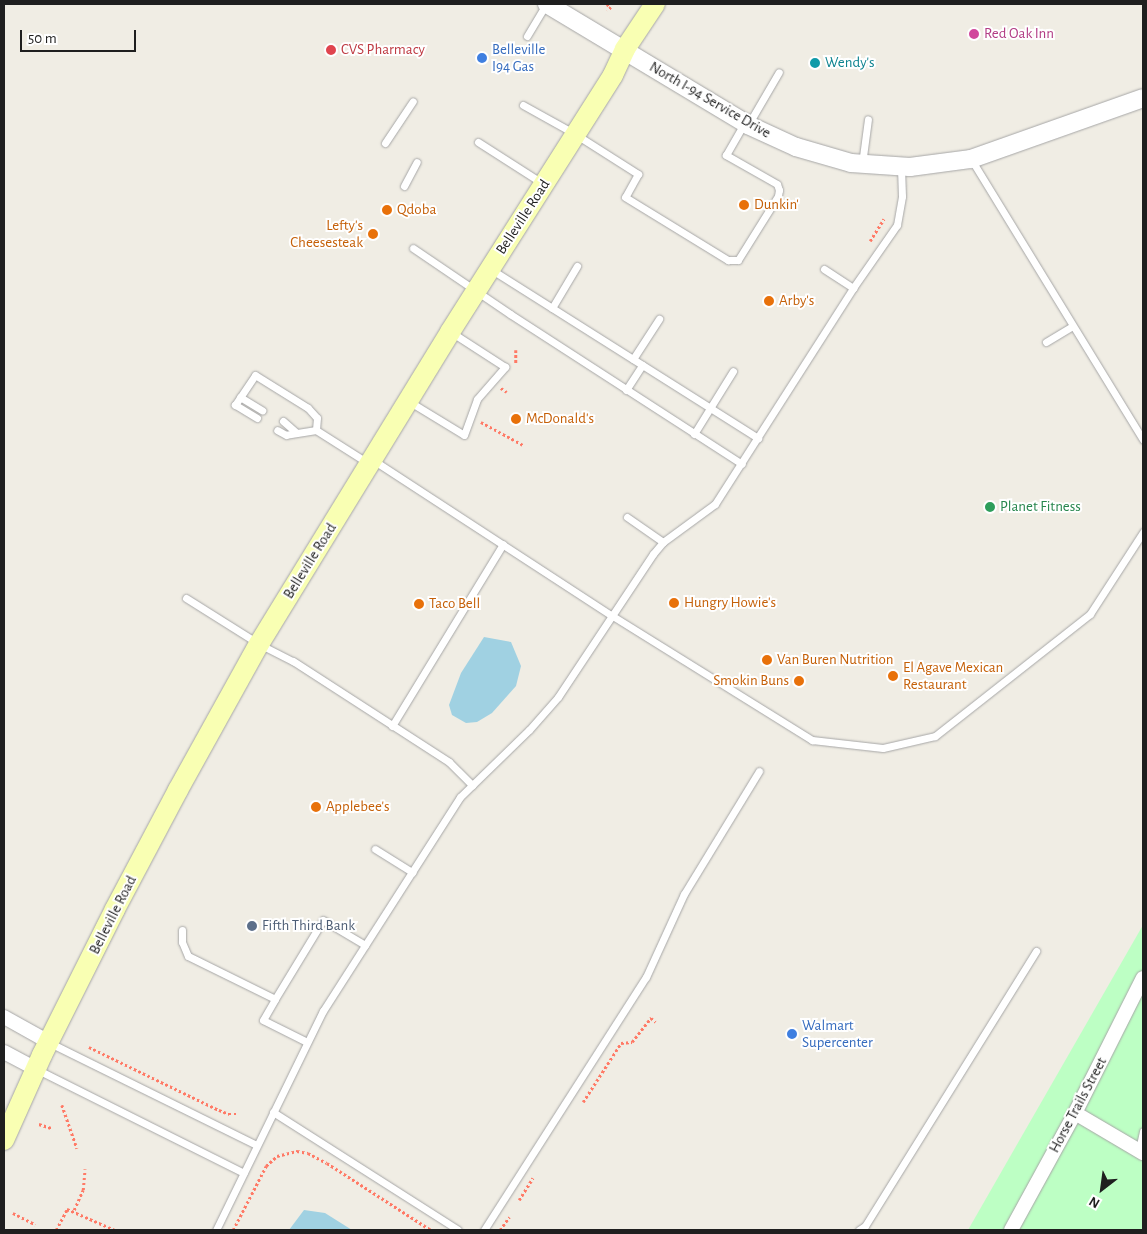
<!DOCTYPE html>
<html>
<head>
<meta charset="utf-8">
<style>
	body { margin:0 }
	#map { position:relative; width:1147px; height:1234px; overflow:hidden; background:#f0ede4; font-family:"Alegreya Sans",sans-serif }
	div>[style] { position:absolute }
	.park>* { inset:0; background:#bdffc4 }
	.water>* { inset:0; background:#a0d1e2 }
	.path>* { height:2.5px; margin-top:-1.25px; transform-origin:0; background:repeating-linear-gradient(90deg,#ff7a66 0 2.5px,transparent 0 5px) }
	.roads { filter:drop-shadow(0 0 1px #a6a6a6) drop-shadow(0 0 1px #a6a6a6) }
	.service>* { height:7px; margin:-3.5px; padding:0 3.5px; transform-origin:3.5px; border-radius:3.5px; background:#fff }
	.minor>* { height:14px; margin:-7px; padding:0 7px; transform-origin:7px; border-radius:7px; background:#fff }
	.tertiary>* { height:18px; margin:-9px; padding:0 9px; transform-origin:9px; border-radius:9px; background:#fff }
	.secondary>* { height:20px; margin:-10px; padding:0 10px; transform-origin:10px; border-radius:10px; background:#f9ffb3 }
	.dots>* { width:14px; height:14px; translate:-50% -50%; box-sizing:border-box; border:2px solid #fff; border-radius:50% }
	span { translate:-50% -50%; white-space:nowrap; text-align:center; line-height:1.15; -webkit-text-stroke:4px #fff; paint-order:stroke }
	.hotel-label { font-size:15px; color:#b23c85 }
	.left { translate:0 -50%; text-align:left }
	.shop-label { font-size:15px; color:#366cbe }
	.health-label { font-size:15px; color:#be3a42 }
	.culture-label { font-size:15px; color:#0d838f }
	.street-label { font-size:15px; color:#1f1f1f }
	.food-label { font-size:15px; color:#c56008 }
	.right { translate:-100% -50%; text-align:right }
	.leisure-label { font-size:15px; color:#27864d }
	.service-label { font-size:15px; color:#4e5e75 }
	.frame { position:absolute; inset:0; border:5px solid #1f1f1f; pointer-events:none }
	.north { position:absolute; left:1077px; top:1164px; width:50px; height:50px; -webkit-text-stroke:4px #fff; paint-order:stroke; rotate:210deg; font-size:14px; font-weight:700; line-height:20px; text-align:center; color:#1f1f1f }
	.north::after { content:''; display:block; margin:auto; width:18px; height:22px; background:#1f1f1f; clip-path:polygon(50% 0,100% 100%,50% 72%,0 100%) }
	.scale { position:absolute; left:20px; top:30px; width:116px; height:22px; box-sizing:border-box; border:2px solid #1f1f1f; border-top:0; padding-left:6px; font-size:15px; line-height:18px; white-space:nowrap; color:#1f1f1f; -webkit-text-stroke:4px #fff; paint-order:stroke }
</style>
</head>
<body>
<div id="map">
	<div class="park">
		<i style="clip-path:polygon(1143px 925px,1143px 1230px,968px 1230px)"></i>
	</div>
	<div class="water">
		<i style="clip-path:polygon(484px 637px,511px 642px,521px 666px,516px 686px,492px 713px,477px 722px,466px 723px,452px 715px,449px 705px,461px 673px)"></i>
		<i style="clip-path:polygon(304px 1210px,325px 1213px,352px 1230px,289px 1230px)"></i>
	</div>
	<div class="path">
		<i style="left:607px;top:4px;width:5px;rotate:37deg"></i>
		<i style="left:611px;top:7px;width:5px;rotate:127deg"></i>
		<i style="left:870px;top:241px;width:26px;rotate:-58deg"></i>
		<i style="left:516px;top:350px;width:14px;rotate:90deg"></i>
		<i style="left:501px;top:388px;width:7px;rotate:34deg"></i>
		<i style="left:481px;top:422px;width:48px;rotate:28.7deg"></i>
		<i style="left:89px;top:1047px;width:144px;rotate:25.9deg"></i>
		<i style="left:219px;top:1110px;width:11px;rotate:22deg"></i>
		<i style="left:229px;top:1114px;width:9px"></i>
		<i style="left:583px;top:1102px;width:70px;rotate:-57.2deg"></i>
		<i style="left:621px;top:1043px;width:11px;rotate:-5deg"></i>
		<i style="left:632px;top:1042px;width:31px;rotate:-52deg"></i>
		<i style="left:651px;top:1018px;width:6px;rotate:39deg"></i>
		<i style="left:62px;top:1105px;width:46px;rotate:70.8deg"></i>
		<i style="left:39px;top:1124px;width:13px;rotate:18deg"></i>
		<i style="left:519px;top:1200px;width:26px;rotate:-58deg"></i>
		<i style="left:74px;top:1210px;width:22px;rotate:-66deg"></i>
		<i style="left:83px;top:1190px;width:21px;rotate:-85deg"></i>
		<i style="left:13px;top:1213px;width:25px;rotate:27deg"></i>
		<i style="left:56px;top:1230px;width:24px;rotate:-62deg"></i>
		<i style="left:67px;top:1209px;width:52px;rotate:23.6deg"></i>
		<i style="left:233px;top:1230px;width:72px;rotate:-62.7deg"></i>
		<i style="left:266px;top:1166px;width:15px;rotate:-42deg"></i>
		<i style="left:277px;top:1156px;width:21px;rotate:-14deg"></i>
		<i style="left:297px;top:1151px;width:11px;rotate:10deg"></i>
		<i style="left:308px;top:1153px;width:21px;rotate:28deg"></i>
		<i style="left:327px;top:1163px;width:124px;rotate:32.8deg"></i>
		<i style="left:500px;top:1230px;width:16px;rotate:-55deg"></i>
	</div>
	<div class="roads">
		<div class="service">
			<i style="left:527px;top:36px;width:37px;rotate:-59deg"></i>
			<i style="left:523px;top:105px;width:60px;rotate:29.1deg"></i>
			<i style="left:575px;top:134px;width:75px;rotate:32.4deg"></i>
			<i style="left:638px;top:174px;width:26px;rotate:119deg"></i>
			<i style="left:625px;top:197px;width:121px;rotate:31.5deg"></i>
			<i style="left:728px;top:260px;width:10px"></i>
			<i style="left:738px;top:260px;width:75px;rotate:-58deg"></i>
			<i style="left:778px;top:196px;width:6px;rotate:-81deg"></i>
			<i style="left:779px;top:190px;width:6px;rotate:-108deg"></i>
			<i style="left:777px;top:184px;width:59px;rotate:-150.4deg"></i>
			<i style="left:726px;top:155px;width:36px;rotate:-60deg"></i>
			<i style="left:748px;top:125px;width:61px;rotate:-59.7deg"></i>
			<i style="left:478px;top:142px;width:76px;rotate:32.6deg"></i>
			<i style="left:385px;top:143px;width:50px;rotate:-56.3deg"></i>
			<i style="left:971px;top:159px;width:329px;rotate:58.5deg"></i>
			<i style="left:862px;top:164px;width:45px;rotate:-82.4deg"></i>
			<i style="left:404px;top:186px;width:27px;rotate:-62deg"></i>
			<i style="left:413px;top:248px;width:117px;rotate:34.2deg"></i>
			<i style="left:510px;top:314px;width:276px;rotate:32.9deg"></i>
			<i style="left:824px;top:269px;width:35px;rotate:33deg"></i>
			<i style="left:492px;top:270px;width:315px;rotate:32.3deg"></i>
			<i style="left:552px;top:308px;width:49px;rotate:-59.2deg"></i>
			<i style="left:1046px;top:342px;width:31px;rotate:-31deg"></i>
			<i style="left:633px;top:359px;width:48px;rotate:-57deg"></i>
			<i style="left:626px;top:390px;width:30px;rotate:-57deg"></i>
			<i style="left:240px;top:397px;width:26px;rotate:31deg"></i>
			<i style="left:410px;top:402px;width:63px;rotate:31.4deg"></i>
			<i style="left:464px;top:435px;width:38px;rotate:-70deg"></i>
			<i style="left:477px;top:399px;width:43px;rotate:-48.8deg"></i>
			<i style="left:505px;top:367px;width:64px;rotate:-147.1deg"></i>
			<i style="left:257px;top:418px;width:26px;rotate:-149deg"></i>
			<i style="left:235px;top:405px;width:36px;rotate:-56deg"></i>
			<i style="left:255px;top:375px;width:62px;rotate:31.9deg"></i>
			<i style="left:308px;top:408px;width:13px;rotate:48deg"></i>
			<i style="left:317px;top:418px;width:12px;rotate:95deg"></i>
			<i style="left:316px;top:430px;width:30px;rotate:171deg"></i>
			<i style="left:286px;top:435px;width:10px;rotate:-151deg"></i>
			<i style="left:283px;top:421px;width:18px;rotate:41deg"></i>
			<i style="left:316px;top:430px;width:62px;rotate:32.4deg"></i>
			<i style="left:694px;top:434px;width:74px;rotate:-58.2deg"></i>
			<i style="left:373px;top:460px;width:284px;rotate:33.1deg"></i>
			<i style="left:611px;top:615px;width:237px;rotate:31.9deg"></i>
			<i style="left:812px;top:740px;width:71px;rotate:6.4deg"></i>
			<i style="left:883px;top:748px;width:53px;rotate:-13deg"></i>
			<i style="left:935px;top:736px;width:197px;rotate:-38.2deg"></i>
			<i style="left:1090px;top:614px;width:98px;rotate:-57.1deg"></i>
			<i style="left:627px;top:517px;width:44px;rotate:34.8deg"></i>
			<i style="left:186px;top:598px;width:86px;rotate:32.2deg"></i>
			<i style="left:259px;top:644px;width:38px;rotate:27deg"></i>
			<i style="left:293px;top:661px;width:186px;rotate:32.9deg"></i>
			<i style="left:449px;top:762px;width:33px;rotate:45deg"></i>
			<i style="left:392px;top:726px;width:213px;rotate:-58.6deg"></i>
			<i style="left:375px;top:849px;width:44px;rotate:31.9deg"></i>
			<i style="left:182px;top:930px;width:12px;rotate:90deg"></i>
			<i style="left:182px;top:942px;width:15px;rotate:67deg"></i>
			<i style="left:188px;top:956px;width:97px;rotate:26.3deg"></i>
			<i style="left:307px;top:1042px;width:49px;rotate:-153.4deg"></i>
			<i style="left:263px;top:1020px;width:24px;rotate:-60deg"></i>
			<i style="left:275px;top:999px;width:92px;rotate:-58.7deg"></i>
			<i style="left:323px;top:920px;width:49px;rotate:30.8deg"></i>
			<i style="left:50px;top:1043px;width:230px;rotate:26.3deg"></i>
			<i style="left:38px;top:1070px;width:230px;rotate:26.6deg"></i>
			<i style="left:273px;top:1112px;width:219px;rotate:32.5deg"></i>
			<i style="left:1139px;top:1150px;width:19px;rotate:-78deg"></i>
			<i style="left:216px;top:1230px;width:244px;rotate:-64deg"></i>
			<i style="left:323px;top:1011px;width:165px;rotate:-57.4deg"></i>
			<i style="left:412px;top:872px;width:89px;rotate:-57.4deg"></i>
			<i style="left:460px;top:797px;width:96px;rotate:-44.2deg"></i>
			<i style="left:529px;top:730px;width:44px;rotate:-48.7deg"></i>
			<i style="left:558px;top:697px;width:172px;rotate:-56.4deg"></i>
			<i style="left:653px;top:554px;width:16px;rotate:-50deg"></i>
			<i style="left:663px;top:542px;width:64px;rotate:-36.2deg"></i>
			<i style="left:715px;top:504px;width:256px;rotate:-57.4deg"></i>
			<i style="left:853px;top:288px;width:77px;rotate:-55.1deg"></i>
			<i style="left:897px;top:225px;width:29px;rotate:-80deg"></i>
			<i style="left:902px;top:196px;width:29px;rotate:-92deg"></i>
			<i style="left:484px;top:1230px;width:300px;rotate:-57.4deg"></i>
			<i style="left:646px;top:977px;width:91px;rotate:-65.4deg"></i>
			<i style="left:684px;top:894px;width:144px;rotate:-58.6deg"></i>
			<i style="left:859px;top:1230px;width:7px;rotate:-34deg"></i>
			<i style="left:865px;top:1226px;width:324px;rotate:-58.1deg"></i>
		</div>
		<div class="minor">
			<i style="left:4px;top:1017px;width:51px;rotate:29.1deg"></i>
			<i style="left:4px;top:1052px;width:36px;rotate:28deg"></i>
			<i style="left:1075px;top:1113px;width:79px;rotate:30.5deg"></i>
			<i style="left:1011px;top:1230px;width:133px;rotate:-61.3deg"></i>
			<i style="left:1075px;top:1113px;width:151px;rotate:-63.3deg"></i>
		</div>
		<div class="tertiary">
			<i style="left:547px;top:4px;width:235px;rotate:31deg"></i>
			<i style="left:748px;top:125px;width:53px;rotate:24.6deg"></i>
			<i style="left:796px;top:147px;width:57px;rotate:16.2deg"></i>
			<i style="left:851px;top:163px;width:59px;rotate:3.9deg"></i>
			<i style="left:910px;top:167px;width:62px;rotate:-7.5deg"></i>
			<i style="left:971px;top:159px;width:182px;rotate:-19.5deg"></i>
		</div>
		<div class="secondary">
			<i style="left:4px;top:1140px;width:93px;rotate:-65.9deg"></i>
			<i style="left:42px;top:1055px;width:163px;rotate:-63.4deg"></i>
			<i style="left:115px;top:909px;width:135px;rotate:-62.1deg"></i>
			<i style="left:178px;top:790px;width:167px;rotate:-61deg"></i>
			<i style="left:259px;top:644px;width:366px;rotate:-58.5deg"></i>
			<i style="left:450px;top:332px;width:304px;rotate:-57.6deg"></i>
			<i style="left:613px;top:75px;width:29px;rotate:-65deg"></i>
			<i style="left:625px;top:49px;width:54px;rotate:-56.3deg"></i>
		</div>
	</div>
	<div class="dots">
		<i style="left:974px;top:34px;background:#d1479c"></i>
		<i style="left:331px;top:50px;background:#e0444e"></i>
		<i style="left:482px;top:58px;background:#3f7fe0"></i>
		<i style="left:815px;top:63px;background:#0f9aa8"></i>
		<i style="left:744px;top:205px;background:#e8710a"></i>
		<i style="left:387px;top:210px;background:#e8710a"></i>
		<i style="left:373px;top:234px;background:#e8710a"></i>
		<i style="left:769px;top:301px;background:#e8710a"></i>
		<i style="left:516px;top:419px;background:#e8710a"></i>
		<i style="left:990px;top:507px;background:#2e9e5b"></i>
		<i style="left:674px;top:603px;background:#e8710a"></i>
		<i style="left:419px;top:604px;background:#e8710a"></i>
		<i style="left:767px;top:660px;background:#e8710a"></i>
		<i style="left:893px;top:676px;background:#e8710a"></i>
		<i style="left:799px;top:681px;background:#e8710a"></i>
		<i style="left:316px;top:807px;background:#e8710a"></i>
		<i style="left:252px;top:926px;background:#5c6f8a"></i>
		<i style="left:792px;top:1034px;background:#3f7fe0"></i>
	</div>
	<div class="hotel-label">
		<span class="left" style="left:984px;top:34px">Red Oak Inn</span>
	</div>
	<div class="shop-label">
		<span class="left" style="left:492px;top:58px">Belleville<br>I94 Gas</span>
		<span class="left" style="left:802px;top:1034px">Walmart<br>Supercenter</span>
	</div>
	<div class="health-label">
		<span class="left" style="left:341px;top:50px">CVS Pharmacy</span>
	</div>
	<div class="culture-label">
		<span class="left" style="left:825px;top:63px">Wendy's</span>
	</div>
	<div class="street-label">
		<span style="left:710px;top:100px;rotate:30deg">North I-94 Service Drive</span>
		<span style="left:523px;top:217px;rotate:-57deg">Belleville Road</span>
		<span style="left:310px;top:561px;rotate:-58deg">Belleville Road</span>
		<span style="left:113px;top:915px;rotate:-63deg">Belleville Road</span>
		<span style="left:1078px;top:1105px;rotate:-62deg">Horse Trails Street</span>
	</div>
	<div class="food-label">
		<span class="left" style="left:754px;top:205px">Dunkin'</span>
		<span class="left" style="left:397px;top:210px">Qdoba</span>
		<span class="right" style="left:363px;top:234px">Lefty's<br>Cheesesteak</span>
		<span class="left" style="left:779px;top:301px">Arby's</span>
		<span class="left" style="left:526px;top:419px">McDonald's</span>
		<span class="left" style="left:684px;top:603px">Hungry Howie's</span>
		<span class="left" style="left:429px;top:604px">Taco Bell</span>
		<span class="left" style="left:777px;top:660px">Van Buren Nutrition</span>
		<span class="left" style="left:903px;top:676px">El Agave Mexican<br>Restaurant</span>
		<span class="right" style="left:789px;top:681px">Smokin Buns</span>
		<span class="left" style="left:326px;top:807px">Applebee's</span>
	</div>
	<div class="leisure-label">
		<span class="left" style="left:1000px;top:507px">Planet Fitness</span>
	</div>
	<div class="service-label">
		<span class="left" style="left:262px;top:926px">Fifth Third Bank</span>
	</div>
	<div class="frame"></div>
	<div class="north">N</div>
	<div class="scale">50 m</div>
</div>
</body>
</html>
